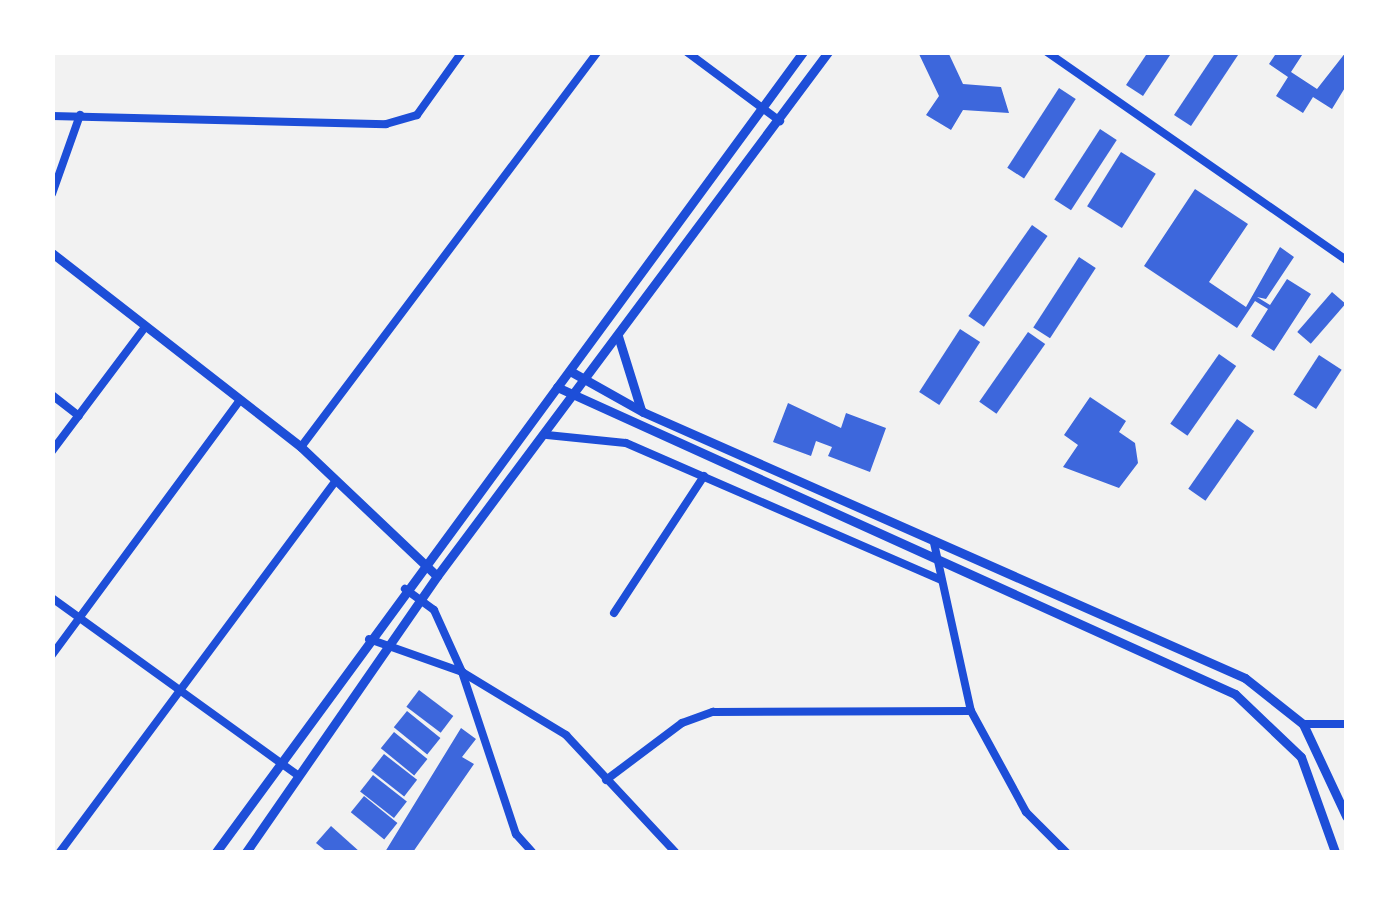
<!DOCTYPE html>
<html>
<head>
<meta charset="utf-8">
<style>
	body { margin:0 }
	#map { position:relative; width:1399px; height:905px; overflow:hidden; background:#f2f2f2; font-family:Inter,sans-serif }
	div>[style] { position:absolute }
	.building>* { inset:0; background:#3d67dc; transform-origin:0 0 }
	.minor>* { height:8px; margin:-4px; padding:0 4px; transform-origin:4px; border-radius:4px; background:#1d4ed8 }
	.tertiary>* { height:9px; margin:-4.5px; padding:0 4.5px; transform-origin:4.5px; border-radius:4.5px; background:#1d4ed8 }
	span { translate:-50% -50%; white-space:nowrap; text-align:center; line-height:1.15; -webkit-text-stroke:10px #fff; paint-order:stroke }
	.frame { position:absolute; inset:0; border:55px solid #fff; pointer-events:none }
</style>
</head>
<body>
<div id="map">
	<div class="building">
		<i style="clip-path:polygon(948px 52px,963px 84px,1001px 87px,1009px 113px,963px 110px,951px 130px,926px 115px,939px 96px,919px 54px)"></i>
		<i style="clip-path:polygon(1148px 52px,1172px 52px,1143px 96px,1126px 85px)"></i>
		<i style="clip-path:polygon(1216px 52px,1240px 52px,1191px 126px,1174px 115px)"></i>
		<i style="clip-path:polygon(1277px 52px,1304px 52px,1291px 72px,1317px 89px,1346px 52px,1346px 86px,1332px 109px,1313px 97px,1303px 113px,1276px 96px,1288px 77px,1269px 64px)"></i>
		<i style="left:1059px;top:88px;width:20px;height:95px;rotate:33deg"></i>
		<i style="left:1100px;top:129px;width:20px;height:84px;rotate:33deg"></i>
		<i style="left:1121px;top:152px;width:41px;height:64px;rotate:32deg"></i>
		<i style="clip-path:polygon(1195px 189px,1248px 224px,1209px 282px,1246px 307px,1280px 247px,1294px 257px,1266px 299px,1257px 297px,1270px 305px,1287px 279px,1311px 294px,1274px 351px,1251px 336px,1268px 309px,1255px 301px,1237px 328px,1144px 266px)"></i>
		<i style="left:1032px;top:225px;width:19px;height:111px;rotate:35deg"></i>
		<i style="left:1079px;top:257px;width:20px;height:84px;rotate:33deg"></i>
		<i style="left:1332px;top:292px;width:18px;height:53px;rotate:41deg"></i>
		<i style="left:960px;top:329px;width:24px;height:75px;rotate:33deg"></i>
		<i style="left:1028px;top:332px;width:21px;height:85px;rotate:35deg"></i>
		<i style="left:1219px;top:354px;width:21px;height:85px;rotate:35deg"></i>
		<i style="left:1319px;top:355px;width:27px;height:47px;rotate:33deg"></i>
		<i style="clip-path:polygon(1090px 397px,1126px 421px,1119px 432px,1135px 443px,1138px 463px,1119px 488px,1063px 467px,1078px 445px,1064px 435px)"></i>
		<i style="clip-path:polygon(788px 403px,841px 428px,846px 413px,886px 428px,870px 472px,828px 456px,832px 447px,816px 441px,811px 456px,773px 442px)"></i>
		<i style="left:1237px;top:419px;width:21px;height:85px;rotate:35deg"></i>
		<i style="left:419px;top:690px;width:43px;height:21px;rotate:37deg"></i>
		<i style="left:407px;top:711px;width:43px;height:21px;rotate:39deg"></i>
		<i style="clip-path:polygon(461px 728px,476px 739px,462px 757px,474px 764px,413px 852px,385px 852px)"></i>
		<i style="left:394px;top:732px;width:43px;height:21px;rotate:39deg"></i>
		<i style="left:384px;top:754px;width:42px;height:21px;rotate:38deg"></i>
		<i style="left:373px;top:775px;width:43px;height:21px;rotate:38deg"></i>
		<i style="left:364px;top:796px;width:43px;height:21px;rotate:39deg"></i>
		<i style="clip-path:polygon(331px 826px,360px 852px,327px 852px,316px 843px)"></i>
	</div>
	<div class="minor">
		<i style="left:687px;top:52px;width:116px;rotate:36.6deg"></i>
		<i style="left:1047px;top:52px;width:364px;rotate:34.8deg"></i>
		<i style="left:52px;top:116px;width:334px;rotate:1.4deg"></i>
		<i style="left:386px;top:124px;width:32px;rotate:-16deg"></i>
		<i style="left:417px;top:115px;width:77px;rotate:-54.5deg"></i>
		<i style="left:52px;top:194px;width:84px;rotate:-70.5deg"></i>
		<i style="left:52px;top:395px;width:34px;rotate:38deg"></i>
		<i style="left:547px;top:435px;width:79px;rotate:5.8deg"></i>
		<i style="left:626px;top:443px;width:344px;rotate:23.5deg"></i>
		<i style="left:301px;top:447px;width:494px;rotate:-53.1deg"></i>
		<i style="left:52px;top:451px;width:151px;rotate:-53.1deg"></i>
		<i style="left:934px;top:543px;width:172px;rotate:77.6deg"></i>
		<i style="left:971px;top:711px;width:115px;rotate:61.4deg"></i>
		<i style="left:1026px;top:812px;width:57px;rotate:45deg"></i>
		<i style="left:52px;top:598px;width:304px;rotate:35.8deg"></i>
		<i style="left:614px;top:613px;width:164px;rotate:-56.7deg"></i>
		<i style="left:369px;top:639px;width:99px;rotate:19.5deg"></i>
		<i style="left:462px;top:672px;width:68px;rotate:-114.3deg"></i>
		<i style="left:434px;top:610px;width:36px;rotate:-144deg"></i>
		<i style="left:52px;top:655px;width:317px;rotate:-53.6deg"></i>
		<i style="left:462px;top:672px;width:122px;rotate:31.2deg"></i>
		<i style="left:566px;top:735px;width:160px;rotate:47deg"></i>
		<i style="left:462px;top:672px;width:171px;rotate:71.6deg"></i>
		<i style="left:516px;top:834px;width:24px;rotate:48deg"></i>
		<i style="left:1303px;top:724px;width:43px"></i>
		<i style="left:606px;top:780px;width:95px;rotate:-36.9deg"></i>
		<i style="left:682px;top:723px;width:33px;rotate:-20deg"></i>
		<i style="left:713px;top:712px;width:258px;rotate:-0.2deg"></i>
		<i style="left:60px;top:852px;width:462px;rotate:-53.4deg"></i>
	</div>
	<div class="tertiary">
		<i style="left:52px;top:253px;width:316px;rotate:37.9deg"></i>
		<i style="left:301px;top:447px;width:187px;rotate:43.5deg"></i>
		<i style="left:618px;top:336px;width:77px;rotate:72.7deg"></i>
		<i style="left:570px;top:371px;width:84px;rotate:29.3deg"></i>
		<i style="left:643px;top:412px;width:658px;rotate:23.84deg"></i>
		<i style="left:1245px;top:678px;width:74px;rotate:38.4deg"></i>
		<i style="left:1303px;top:724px;width:102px;rotate:64.9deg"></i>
		<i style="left:557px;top:387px;width:744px;rotate:24.36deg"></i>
		<i style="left:1235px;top:694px;width:91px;rotate:43.7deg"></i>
		<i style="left:1301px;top:757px;width:101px;rotate:70.3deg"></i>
		<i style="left:216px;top:852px;width:992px;rotate:-53.73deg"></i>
		<i style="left:246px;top:852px;width:336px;rotate:-55.3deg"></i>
		<i style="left:437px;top:576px;width:654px;rotate:-53.27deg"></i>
	</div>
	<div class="frame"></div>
</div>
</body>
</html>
